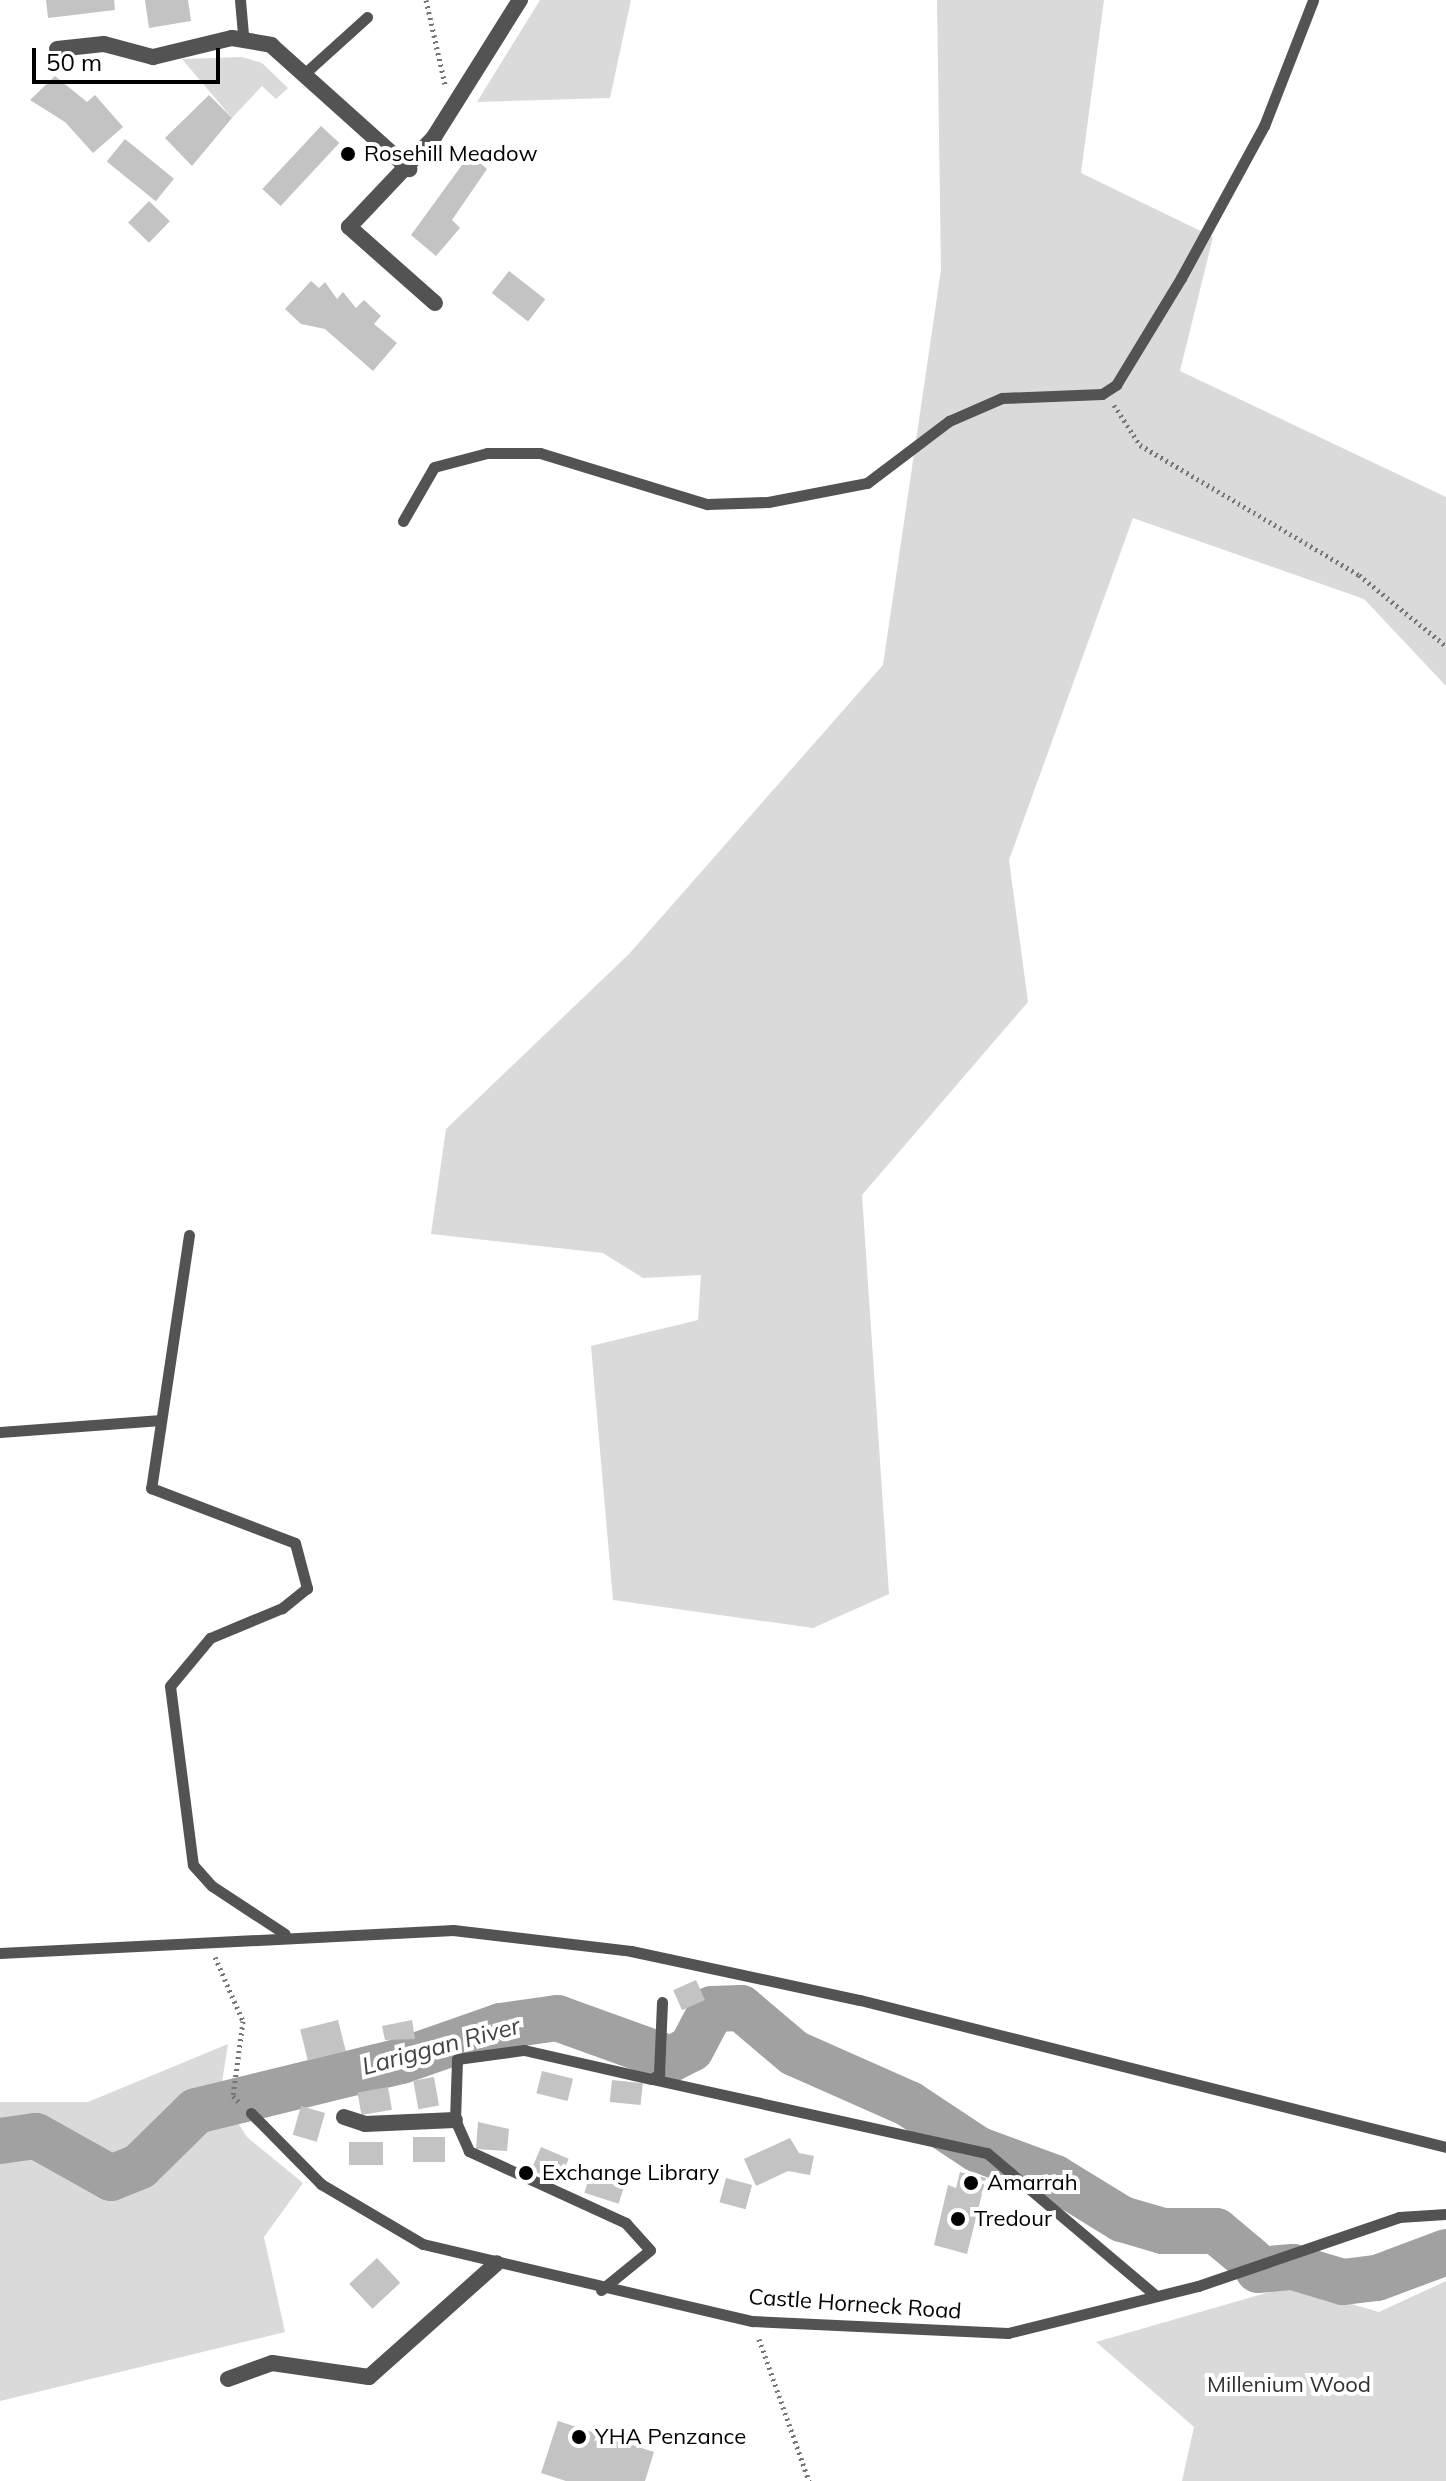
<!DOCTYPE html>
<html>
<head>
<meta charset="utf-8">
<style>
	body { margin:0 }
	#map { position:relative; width:1446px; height:2481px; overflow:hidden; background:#fff; font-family:Mulish,sans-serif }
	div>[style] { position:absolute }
	.green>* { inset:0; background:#dadada }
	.river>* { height:46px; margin:-23px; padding:0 23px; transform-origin:23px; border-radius:23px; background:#a1a1a1 }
	.building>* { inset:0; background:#c3c3c3; transform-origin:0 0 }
	.path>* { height:5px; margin-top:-2.5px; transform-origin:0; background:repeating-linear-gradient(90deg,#757575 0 2px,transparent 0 6px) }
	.service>* { height:11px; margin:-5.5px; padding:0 5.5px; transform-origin:5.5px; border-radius:5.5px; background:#535353 }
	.minor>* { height:16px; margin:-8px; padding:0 8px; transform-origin:8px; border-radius:8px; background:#535353 }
	.dots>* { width:22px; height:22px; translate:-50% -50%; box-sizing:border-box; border:4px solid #fff; border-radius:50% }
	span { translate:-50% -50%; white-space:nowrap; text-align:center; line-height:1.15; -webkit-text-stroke:8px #fff; paint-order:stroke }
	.poi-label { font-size:22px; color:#000 }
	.left { translate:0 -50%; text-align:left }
	.street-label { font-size:22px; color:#000 }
	.park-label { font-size:22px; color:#313131 }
	.water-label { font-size:24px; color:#424242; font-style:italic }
	.scale { position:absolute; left:32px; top:48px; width:188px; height:36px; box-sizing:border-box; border:4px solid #000; border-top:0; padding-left:10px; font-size:24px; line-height:28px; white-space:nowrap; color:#000; -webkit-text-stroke:6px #fff; paint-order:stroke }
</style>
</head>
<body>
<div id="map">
	<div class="green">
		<i style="clip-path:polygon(540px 0,631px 0,610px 98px,477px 102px)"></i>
		<i style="clip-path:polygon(937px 0,1104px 0,1081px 173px,1213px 237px,1180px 371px,1446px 497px,1446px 686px,1364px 599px,1133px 518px,1009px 860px,1028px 1002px,862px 1195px,889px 1594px,813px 1628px,613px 1600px,591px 1346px,698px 1320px,701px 1275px,643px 1278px,603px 1253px,431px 1234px,446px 1129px,629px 954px,883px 665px,941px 270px)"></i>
		<i style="clip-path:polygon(242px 57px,262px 63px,288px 88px,276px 99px,262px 86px,232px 118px,182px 59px)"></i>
		<i style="clip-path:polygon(228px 2044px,220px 2095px,247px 2137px,303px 2183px,264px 2237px,285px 2332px,0 2401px,0 2102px,88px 2102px)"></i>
		<i style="clip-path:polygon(1446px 2281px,1446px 2481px,1182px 2481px,1194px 2427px,1096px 2342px,1290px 2286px,1379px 2312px)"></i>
	</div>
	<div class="river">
		<i style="left:0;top:2141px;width:36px;rotate:-8deg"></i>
		<i style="left:36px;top:2136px;width:86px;rotate:29.2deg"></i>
		<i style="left:111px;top:2178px;width:31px;rotate:-22deg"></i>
		<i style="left:140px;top:2166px;width:78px;rotate:-44.5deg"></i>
		<i style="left:196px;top:2111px;width:211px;rotate:-13.7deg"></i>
		<i style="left:401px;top:2061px;width:106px;rotate:-19.3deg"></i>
		<i style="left:501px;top:2026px;width:57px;rotate:-8.1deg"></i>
		<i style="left:557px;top:2018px;width:121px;rotate:19.8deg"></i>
		<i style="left:671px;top:2059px;width:22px;rotate:-27deg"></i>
		<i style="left:691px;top:2049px;width:45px;rotate:-62.3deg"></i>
		<i style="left:712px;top:2009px;width:29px;rotate:-2deg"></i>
		<i style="left:741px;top:2008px;width:70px;rotate:40.3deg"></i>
		<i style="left:794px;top:2053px;width:126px;rotate:23.9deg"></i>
		<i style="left:909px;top:2104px;width:82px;rotate:33.5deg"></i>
		<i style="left:977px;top:2149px;width:83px;rotate:20.4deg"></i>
		<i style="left:1055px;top:2178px;width:79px;rotate:31.5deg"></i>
		<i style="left:1122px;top:2219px;width:43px;rotate:16.3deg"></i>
		<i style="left:1163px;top:2231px;width:53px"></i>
		<i style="left:1216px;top:2231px;width:47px;rotate:39.8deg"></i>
		<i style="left:1258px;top:2270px;width:35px;rotate:-5deg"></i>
		<i style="left:1293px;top:2267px;width:52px;rotate:16.7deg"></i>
		<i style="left:1343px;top:2282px;width:34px;rotate:-7deg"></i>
		<i style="left:1377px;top:2278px;width:74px;rotate:-20.6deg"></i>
	</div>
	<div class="building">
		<i style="clip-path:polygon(46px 0,114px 0,115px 10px,48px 18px)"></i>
		<i style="clip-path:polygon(145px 0,188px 0,191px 21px,149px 28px)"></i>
		<i style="clip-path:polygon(55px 76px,87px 102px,95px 95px,123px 127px,93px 153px,65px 122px,30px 100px)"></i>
		<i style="clip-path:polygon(209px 95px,232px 118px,192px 166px,165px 138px)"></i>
		<i style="left:321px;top:126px;width:25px;height:86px;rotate:43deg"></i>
		<i style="left:125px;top:139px;width:63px;height:29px;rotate:39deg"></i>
		<i style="clip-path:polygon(470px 154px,487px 169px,452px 220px,460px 228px,436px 256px,411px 235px)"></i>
		<i style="left:149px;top:201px;width:29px;height:30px;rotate:44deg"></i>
		<i style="left:509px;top:271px;width:46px;height:28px;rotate:38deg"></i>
		<i style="clip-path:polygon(311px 281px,319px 288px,325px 282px,337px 299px,343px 292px,356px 308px,364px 300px,381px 316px,374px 324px,397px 343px,373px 371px,325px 329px,301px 324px,285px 309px)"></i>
		<i style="left:696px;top:1980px;width:22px;height:25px;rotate:66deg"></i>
		<i style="left:338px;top:2020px;width:32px;height:39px;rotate:76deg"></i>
		<i style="clip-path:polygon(412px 2020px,415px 2039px,385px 2040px,382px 2026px)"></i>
		<i style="left:542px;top:2071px;width:32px;height:23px;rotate:14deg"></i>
		<i style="left:434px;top:2077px;width:29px;height:21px;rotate:80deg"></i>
		<i style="left:612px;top:2080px;width:31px;height:22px;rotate:6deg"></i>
		<i style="left:388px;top:2087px;width:23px;height:31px;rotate:80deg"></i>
		<i style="left:301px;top:2106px;width:25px;height:30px;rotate:16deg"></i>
		<i style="clip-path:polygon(478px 2122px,509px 2129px,507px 2151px,476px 2149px)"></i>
		<i style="left:413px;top:2137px;width:32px;height:25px"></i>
		<i style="clip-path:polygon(790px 2138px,799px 2153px,814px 2156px,810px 2175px,788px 2171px,756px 2186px,744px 2159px)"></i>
		<i style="left:349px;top:2142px;width:34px;height:23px"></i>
		<i style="left:541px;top:2147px;width:30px;height:25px;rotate:23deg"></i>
		<i style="left:593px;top:2166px;width:36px;height:28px;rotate:18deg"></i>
		<i style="clip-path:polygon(960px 2172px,986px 2178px,967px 2254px,934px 2245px,948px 2185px,956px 2188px)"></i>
		<i style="left:726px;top:2178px;width:27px;height:25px;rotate:15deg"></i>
		<i style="left:377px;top:2258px;width:34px;height:38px;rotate:47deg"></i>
		<i style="clip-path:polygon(558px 2421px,654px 2452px,645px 2481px,566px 2481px,541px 2473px)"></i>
	</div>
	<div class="path">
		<i style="left:426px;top:0;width:86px;rotate:77.3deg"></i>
		<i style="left:1114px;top:405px;width:48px;rotate:57deg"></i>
		<i style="left:1140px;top:445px;width:255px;rotate:30.7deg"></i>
		<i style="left:1359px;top:575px;width:112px;rotate:39.2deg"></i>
		<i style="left:215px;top:1957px;width:70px;rotate:66.4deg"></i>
		<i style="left:243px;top:2021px;width:76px;rotate:97.6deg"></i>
		<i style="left:233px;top:2096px;width:8px;rotate:45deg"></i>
		<i style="left:759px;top:2339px;width:151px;rotate:70.6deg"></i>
	</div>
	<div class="service">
		<i style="left:240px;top:0;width:38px;rotate:85deg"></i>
		<i style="left:304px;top:74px;width:85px;rotate:-42.1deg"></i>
		<i style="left:403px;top:521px;width:62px;rotate:-60.1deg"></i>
		<i style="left:434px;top:467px;width:55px;rotate:-14.8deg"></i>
		<i style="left:487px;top:453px;width:53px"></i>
		<i style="left:540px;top:453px;width:175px;rotate:17deg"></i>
		<i style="left:707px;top:504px;width:61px;rotate:-1.9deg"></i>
		<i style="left:768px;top:502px;width:101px;rotate:-10.9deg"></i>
		<i style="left:867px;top:483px;width:103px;rotate:-37.1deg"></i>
		<i style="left:949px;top:421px;width:58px;rotate:-23.5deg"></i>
		<i style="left:1002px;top:398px;width:100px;rotate:-2.3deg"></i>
		<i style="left:1102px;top:394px;width:17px;rotate:-33deg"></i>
		<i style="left:1116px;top:385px;width:125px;rotate:-58.7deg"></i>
		<i style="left:1181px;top:278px;width:173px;rotate:-61.4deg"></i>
		<i style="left:1264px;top:126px;width:135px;rotate:-68.7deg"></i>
		<i style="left:189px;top:1235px;width:256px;rotate:98.5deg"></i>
		<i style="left:151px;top:1488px;width:154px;rotate:20.9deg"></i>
		<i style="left:295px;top:1543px;width:47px;rotate:75.1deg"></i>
		<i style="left:307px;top:1588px;width:32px;rotate:141deg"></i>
		<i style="left:282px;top:1608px;width:78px;rotate:157.4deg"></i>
		<i style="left:210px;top:1638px;width:62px;rotate:129.8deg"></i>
		<i style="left:170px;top:1686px;width:180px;rotate:82.7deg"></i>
		<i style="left:193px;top:1865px;width:28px;rotate:48deg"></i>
		<i style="left:212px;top:1886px;width:87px;rotate:33.3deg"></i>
		<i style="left:0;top:1432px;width:158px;rotate:-4.3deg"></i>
		<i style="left:0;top:1953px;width:454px;rotate:-2.9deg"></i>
		<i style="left:453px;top:1930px;width:179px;rotate:6.7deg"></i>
		<i style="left:631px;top:1951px;width:234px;rotate:12.1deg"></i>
		<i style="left:860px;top:2000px;width:604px;rotate:14.08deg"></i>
		<i style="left:652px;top:2079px;width:343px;rotate:12.5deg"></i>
		<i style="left:987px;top:2153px;width:221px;rotate:40.2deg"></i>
		<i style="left:251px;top:2113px;width:100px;rotate:45.4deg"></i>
		<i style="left:321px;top:2184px;width:118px;rotate:30.5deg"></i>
		<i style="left:423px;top:2244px;width:338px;rotate:13.2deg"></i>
		<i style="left:752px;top:2321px;width:256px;rotate:2.7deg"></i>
		<i style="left:1008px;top:2333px;width:196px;rotate:-13.9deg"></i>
		<i style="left:1198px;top:2286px;width:213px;rotate:-18.9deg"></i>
		<i style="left:1399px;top:2217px;width:47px;rotate:-3.7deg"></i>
		<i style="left:601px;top:2290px;width:63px;rotate:-39.2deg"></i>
		<i style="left:650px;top:2250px;width:36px;rotate:-132deg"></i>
		<i style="left:626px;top:2223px;width:173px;rotate:-155.4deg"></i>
		<i style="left:469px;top:2151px;width:34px;rotate:-114deg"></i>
		<i style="left:455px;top:2120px;width:61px;rotate:-88.1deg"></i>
		<i style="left:457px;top:2059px;width:68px;rotate:-7.7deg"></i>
		<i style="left:524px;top:2050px;width:131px;rotate:12.8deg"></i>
		<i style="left:652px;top:2079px;width:9px;rotate:-36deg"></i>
		<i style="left:659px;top:2074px;width:72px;rotate:-87.6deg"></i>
	</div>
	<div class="minor">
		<i style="left:57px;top:49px;width:47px;rotate:-6.1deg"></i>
		<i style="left:104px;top:44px;width:51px;rotate:14.9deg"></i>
		<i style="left:153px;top:57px;width:81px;rotate:-13.5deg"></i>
		<i style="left:232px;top:38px;width:40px;rotate:10deg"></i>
		<i style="left:271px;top:45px;width:186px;rotate:41.9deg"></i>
		<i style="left:435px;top:303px;width:115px;rotate:-138.5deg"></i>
		<i style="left:349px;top:227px;width:124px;rotate:-46.6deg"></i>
		<i style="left:434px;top:137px;width:162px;rotate:-57.9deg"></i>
		<i style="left:344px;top:2117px;width:22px;rotate:18deg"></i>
		<i style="left:365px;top:2124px;width:90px;rotate:-2.5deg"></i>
		<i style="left:228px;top:2379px;width:47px;rotate:-20deg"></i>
		<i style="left:272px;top:2363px;width:98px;rotate:8.2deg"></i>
		<i style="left:369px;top:2377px;width:171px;rotate:-41.7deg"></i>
	</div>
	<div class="dots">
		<i style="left:348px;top:154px;background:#000"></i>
		<i style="left:526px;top:2173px;background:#000"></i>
		<i style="left:971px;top:2183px;background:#000"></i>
		<i style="left:958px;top:2219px;background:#000"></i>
		<i style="left:579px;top:2437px;background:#000"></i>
	</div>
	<div class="poi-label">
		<span class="left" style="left:364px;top:154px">Rosehill Meadow</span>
		<span class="left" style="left:542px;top:2173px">Exchange Library</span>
		<span class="left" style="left:987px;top:2183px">Amarrah</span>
		<span class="left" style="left:974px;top:2219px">Tredour</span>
		<span class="left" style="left:595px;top:2437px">YHA Penzance</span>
	</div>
	<div class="street-label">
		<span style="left:855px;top:2304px;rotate:4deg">Castle Horneck Road</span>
	</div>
	<div class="park-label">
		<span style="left:1289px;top:2385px">Millenium Wood</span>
	</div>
	<div class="water-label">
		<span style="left:441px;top:2046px;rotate:-15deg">Lariggan River</span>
	</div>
	<div class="scale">50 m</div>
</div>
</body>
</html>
